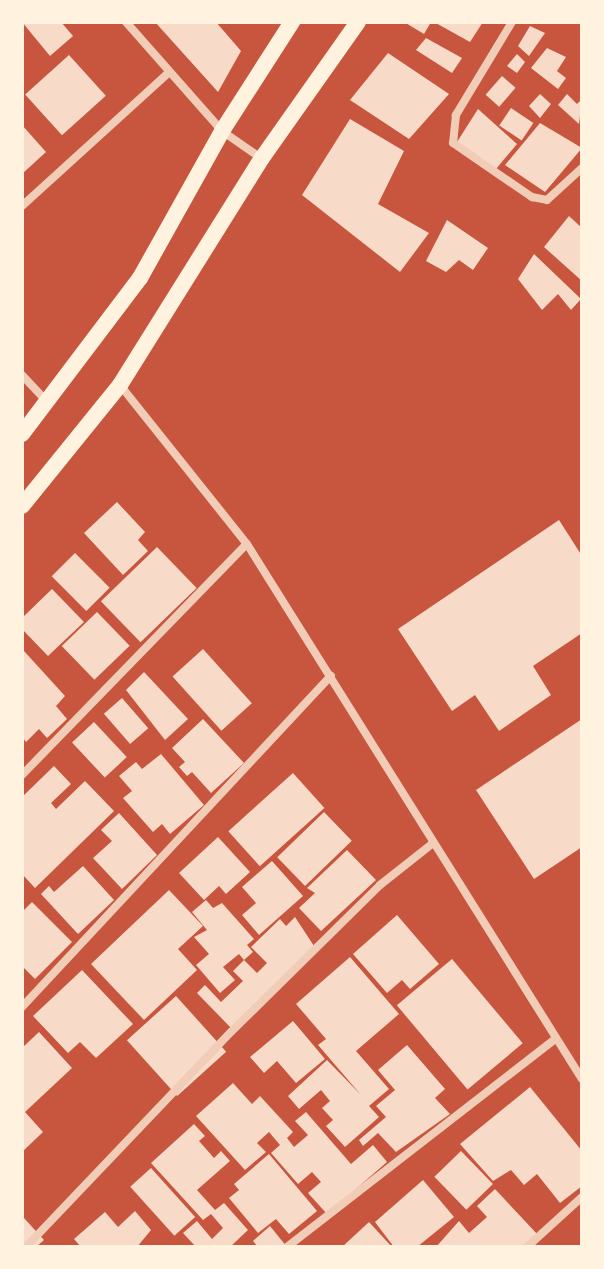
<!DOCTYPE html>
<html>
<head>
<meta charset="utf-8">
<style>
	body { margin:0 }
	#map { position:relative; width:604px; height:1269px; overflow:hidden; background:#c8553d; font-family:Raleway,sans-serif }
	div>[style] { position:absolute }
	.building>* { inset:0; background:#f7dbc8; transform-origin:0 0 }
	.minor>* { height:8px; margin:-4px; padding:0 4px; transform-origin:4px; border-radius:4px; background:#f1ccb7 }
	.secondary>* { height:16px; margin:-8px; padding:0 8px; transform-origin:8px; border-radius:8px; background:#fff3e0 }
	span { translate:-50% -50%; white-space:nowrap; text-align:center; line-height:1.15; -webkit-text-stroke:8px #fff3e0; paint-order:stroke }
	.frame { position:absolute; inset:0; border:24px solid #fff3e0; pointer-events:none }
</style>
</head>
<body>
<div id="map">
	<div class="building">
		<i style="clip-path:polygon(22px 22px,61px 22px,73px 36px,50px 56px)"></i>
		<i style="clip-path:polygon(155px 22px,216px 22px,241px 51px,218px 92px)"></i>
		<i style="clip-path:polygon(404px 22px,431px 22px,424px 34px)"></i>
		<i style="clip-path:polygon(434px 22px,483px 22px,470px 42px)"></i>
		<i style="clip-path:polygon(530px 26px,545px 33px,529px 56px,518px 46px)"></i>
		<i style="clip-path:polygon(426px 38px,462px 58px,452px 73px,416px 50px)"></i>
		<i style="clip-path:polygon(547px 48px,566px 57px,557px 71px,566px 78px,558px 89px,531px 68px)"></i>
		<i style="clip-path:polygon(388px 53px,449px 94px,409px 139px,350px 100px)"></i>
		<i style="clip-path:polygon(517px 54px,525px 62px,517px 73px,507px 66px)"></i>
		<i style="left:69px;top:55px;width:55px;height:59px;rotate:48deg"></i>
		<i style="left:502px;top:76px;width:18px;height:25px;rotate:41deg"></i>
		<i style="clip-path:polygon(540px 94px,551px 104px,540px 118px,529px 106px)"></i>
		<i style="clip-path:polygon(567px 94px,577px 104px,582px 99px,579px 124px,558px 105px)"></i>
		<i style="left:511px;top:108px;width:27px;height:21px;rotate:34deg"></i>
		<i style="clip-path:polygon(478px 109px,517px 144px,496px 169px,457px 142px)"></i>
		<i style="clip-path:polygon(350px 119px,404px 151px,378px 204px,429px 233px,400px 272px,302px 195px)"></i>
		<i style="clip-path:polygon(540px 123px,582px 148px,545px 192px,505px 165px)"></i>
		<i style="clip-path:polygon(22px 125px,46px 152px,22px 174px)"></i>
		<i style="clip-path:polygon(569px 216px,582px 228px,582px 281px,544px 247px)"></i>
		<i style="clip-path:polygon(447px 220px,488px 248px,473px 270px,459px 260px,446px 272px,426px 261px)"></i>
		<i style="clip-path:polygon(534px 254px,581px 299px,571px 310px,558px 294px,542px 310px,518px 279px)"></i>
		<i style="clip-path:polygon(117px 502px,145px 532px,138px 540px,148px 551px,123px 575px,84px 533px)"></i>
		<i style="clip-path:polygon(559px 520px,582px 556px,582px 633px,533px 666px,551px 695px,499px 731px,475px 695px,452px 711px,398px 629px)"></i>
		<i style="left:157px;top:547px;width:57px;height:78px;rotate:46deg"></i>
		<i style="left:75px;top:553px;width:49px;height:33px;rotate:45deg"></i>
		<i style="clip-path:polygon(52px 589px,84px 622px,48px 656px,22px 629px,22px 618px)"></i>
		<i style="left:97px;top:612px;width:47px;height:49px;rotate:46deg"></i>
		<i style="left:203px;top:649px;width:73px;height:41px;rotate:48deg"></i>
		<i style="clip-path:polygon(24px 651px,65px 696px,56px 706px,67px 719px,47px 738px,39px 729px,26px 742px,22px 737px)"></i>
		<i style="clip-path:polygon(144px 672px,188px 719px,165px 740px,126px 690px)"></i>
		<i style="left:122px;top:698px;width:40px;height:24px;rotate:49deg"></i>
		<i style="clip-path:polygon(203px 719px,244px 763px,211px 793px,192px 772px,187px 776px,179px 767px,185px 762px,172px 748px)"></i>
		<i style="clip-path:polygon(582px 719px,582px 847px,534px 879px,476px 790px)"></i>
		<i style="left:94px;top:722px;width:48px;height:30px;rotate:47deg"></i>
		<i style="clip-path:polygon(161px 754px,204px 805px,170px 834px,162px 824px,153px 832px,123px 798px,132px 791px,119px 776px,136px 762px,142px 769px)"></i>
		<i style="clip-path:polygon(54px 766px,71px 784px,51px 803px,56px 809px,85px 781px,114px 811px,35px 888px,22px 874px,22px 797px)"></i>
		<i style="left:293px;top:773px;width:47px;height:87px;rotate:48deg"></i>
		<i style="left:324px;top:812px;width:40px;height:65px;rotate:46deg"></i>
		<i style="clip-path:polygon(119px 813px,157px 855px,122px 889px,93px 858px,112px 841px,101px 830px)"></i>
		<i style="clip-path:polygon(218px 837px,250px 872px,226px 894px,219px 886px,204px 900px,179px 873px)"></i>
		<i style="clip-path:polygon(347px 850px,376px 880px,321px 931px,299px 908px,315px 893px,307px 888px)"></i>
		<i style="clip-path:polygon(272px 861px,303px 896px,259px 935px,242px 915px,256px 903px,242px 887px)"></i>
		<i style="clip-path:polygon(83px 866px,114px 900px,78px 934px,41px 894px,49px 886px,54px 892px)"></i>
		<i style="clip-path:polygon(169px 890px,203px 926px,178px 949px,197px 970px,144px 1020px,91px 964px)"></i>
		<i style="clip-path:polygon(206px 900px,213px 908px,222px 903px,254px 939px,247px 945px,253px 952px,244px 960px,239px 954px,223px 967px,235px 980px,220px 993px,196px 965px,209px 954px,194px 937px,207px 930px,192px 912px)"></i>
		<i style="clip-path:polygon(32px 902px,72px 942px,35px 979px,22px 966px,22px 912px)"></i>
		<i style="clip-path:polygon(397px 915px,439px 964px,410px 989px,402px 980px,387px 993px,353px 954px)"></i>
		<i style="clip-path:polygon(295px 917px,314px 946px,231px 1028px,197px 993px,205px 985px,221px 1002px,243px 981px,233px 971px,244px 960px,257px 973px,267px 963px,251px 947px,280px 919px,286px 926px)"></i>
		<i style="clip-path:polygon(350px 957px,399px 1014px,356px 1051px,389px 1089px,369px 1106px,379px 1117px,345px 1147px,326px 1126px,333px 1120px,322px 1108px,330px 1101px,321px 1090px,299px 1109px,288px 1096px,327px 1060px,361px 1095px,318px 1045px,326px 1039px,296px 1004px)"></i>
		<i style="left:452px;top:959px;width:110px;height:72px;rotate:50deg"></i>
		<i style="clip-path:polygon(82px 970px,133px 1024px,96px 1058px,80px 1042px,68px 1053px,33px 1016px)"></i>
		<i style="left:176px;top:996px;width:75px;height:66px;rotate:48deg"></i>
		<i style="clip-path:polygon(293px 1021px,325px 1059px,296px 1083px,277px 1061px,264px 1073px,250px 1057px)"></i>
		<i style="clip-path:polygon(39px 1032px,72px 1068px,25px 1112px,43px 1132px,22px 1152px,22px 1048px)"></i>
		<i style="clip-path:polygon(407px 1045px,445px 1089px,435px 1098px,450px 1114px,396px 1152px,378px 1133px,363px 1146px,359px 1140px,386px 1117px,376px 1106px,395px 1090px,378px 1070px)"></i>
		<i style="clip-path:polygon(233px 1083px,252px 1104px,260px 1096px,293px 1132px,287px 1138px,294px 1147px,308px 1135px,295px 1121px,306px 1112px,351px 1164px,373px 1145px,387px 1162px,327px 1214px,308px 1193px,321px 1182px,312px 1172px,298px 1184px,271px 1153px,280px 1145px,269px 1132px,257px 1143px,266px 1152px,245px 1170px,196px 1116px)"></i>
		<i style="clip-path:polygon(530px 1087px,582px 1151px,582px 1186px,560px 1203px,537px 1174px,524px 1185px,511px 1170px,493px 1181px,460px 1144px)"></i>
		<i style="clip-path:polygon(194px 1124px,205px 1136px,199px 1141px,214px 1158px,221px 1151px,230px 1161px,197px 1190px,215px 1210px,224px 1203px,248px 1230px,230px 1247px,196px 1247px,183px 1233px,197px 1221px,212px 1239px,223px 1228px,211px 1214px,203px 1220px,151px 1163px)"></i>
		<i style="left:461px;top:1151px;width:46px;height:37px;rotate:46deg"></i>
		<i style="clip-path:polygon(269px 1154px,317px 1211px,289px 1234px,276px 1219px,258px 1233px,229px 1198px,239px 1190px,234px 1184px)"></i>
		<i style="left:151px;top:1168px;width:66px;height:28px;rotate:48deg"></i>
		<i style="clip-path:polygon(423px 1180px,454px 1217px,417px 1247px,394px 1247px,375px 1222px)"></i>
		<i style="clip-path:polygon(495px 1189px,538px 1235px,525px 1247px,436px 1247px,459px 1221px,469px 1233px,487px 1217px,477px 1206px)"></i>
		<i style="clip-path:polygon(135px 1211px,151px 1230px,137px 1247px,81px 1247px,74px 1239px,105px 1212px,118px 1227px)"></i>
		<i style="clip-path:polygon(24px 1218px,44px 1240px,36px 1247px,22px 1247px)"></i>
		<i style="clip-path:polygon(369px 1222px,392px 1247px,342px 1247px)"></i>
		<i style="clip-path:polygon(270px 1226px,287px 1247px,258px 1247px,253px 1241px)"></i>
	</div>
	<div class="minor">
		<i style="left:126px;top:22px;width:145px;rotate:48.6deg"></i>
		<i style="left:222px;top:131px;width:47px;rotate:34.7deg"></i>
		<i style="left:512px;top:22px;width:109px;rotate:121.1deg"></i>
		<i style="left:456px;top:115px;width:28px;rotate:96deg"></i>
		<i style="left:453px;top:143px;width:96px;rotate:34.4deg"></i>
		<i style="left:532px;top:197px;width:15px;rotate:11deg"></i>
		<i style="left:547px;top:200px;width:47px;rotate:-42.4deg"></i>
		<i style="left:22px;top:206px;width:197px;rotate:-42.3deg"></i>
		<i style="left:22px;top:375px;width:35px;rotate:47deg"></i>
		<i style="left:120px;top:385px;width:203px;rotate:51.4deg"></i>
		<i style="left:247px;top:544px;width:631px;rotate:57.95deg"></i>
		<i style="left:22px;top:775px;width:322px;rotate:-45.8deg"></i>
		<i style="left:22px;top:1007px;width:453px;rotate:-47deg"></i>
		<i style="left:26px;top:1247px;width:297px;rotate:-46.4deg"></i>
		<i style="left:231px;top:1032px;width:209px;rotate:-44.6deg"></i>
		<i style="left:380px;top:885px;width:68px;rotate:-38.4deg"></i>
		<i style="left:287px;top:1247px;width:339px;rotate:-37.8deg"></i>
		<i style="left:527px;top:1247px;width:74px;rotate:-42.3deg"></i>
	</div>
	<div class="secondary">
		<i style="left:22px;top:434px;width:196px;rotate:-52.9deg"></i>
		<i style="left:140px;top:278px;width:168px;rotate:-60.8deg"></i>
		<i style="left:222px;top:131px;width:130px;rotate:-57.3deg"></i>
		<i style="left:22px;top:506px;width:156px;rotate:-51deg"></i>
		<i style="left:120px;top:385px;width:268px;rotate:-58deg"></i>
		<i style="left:262px;top:158px;width:166px;rotate:-54.8deg"></i>
	</div>
	<div class="frame"></div>
</div>
</body>
</html>
